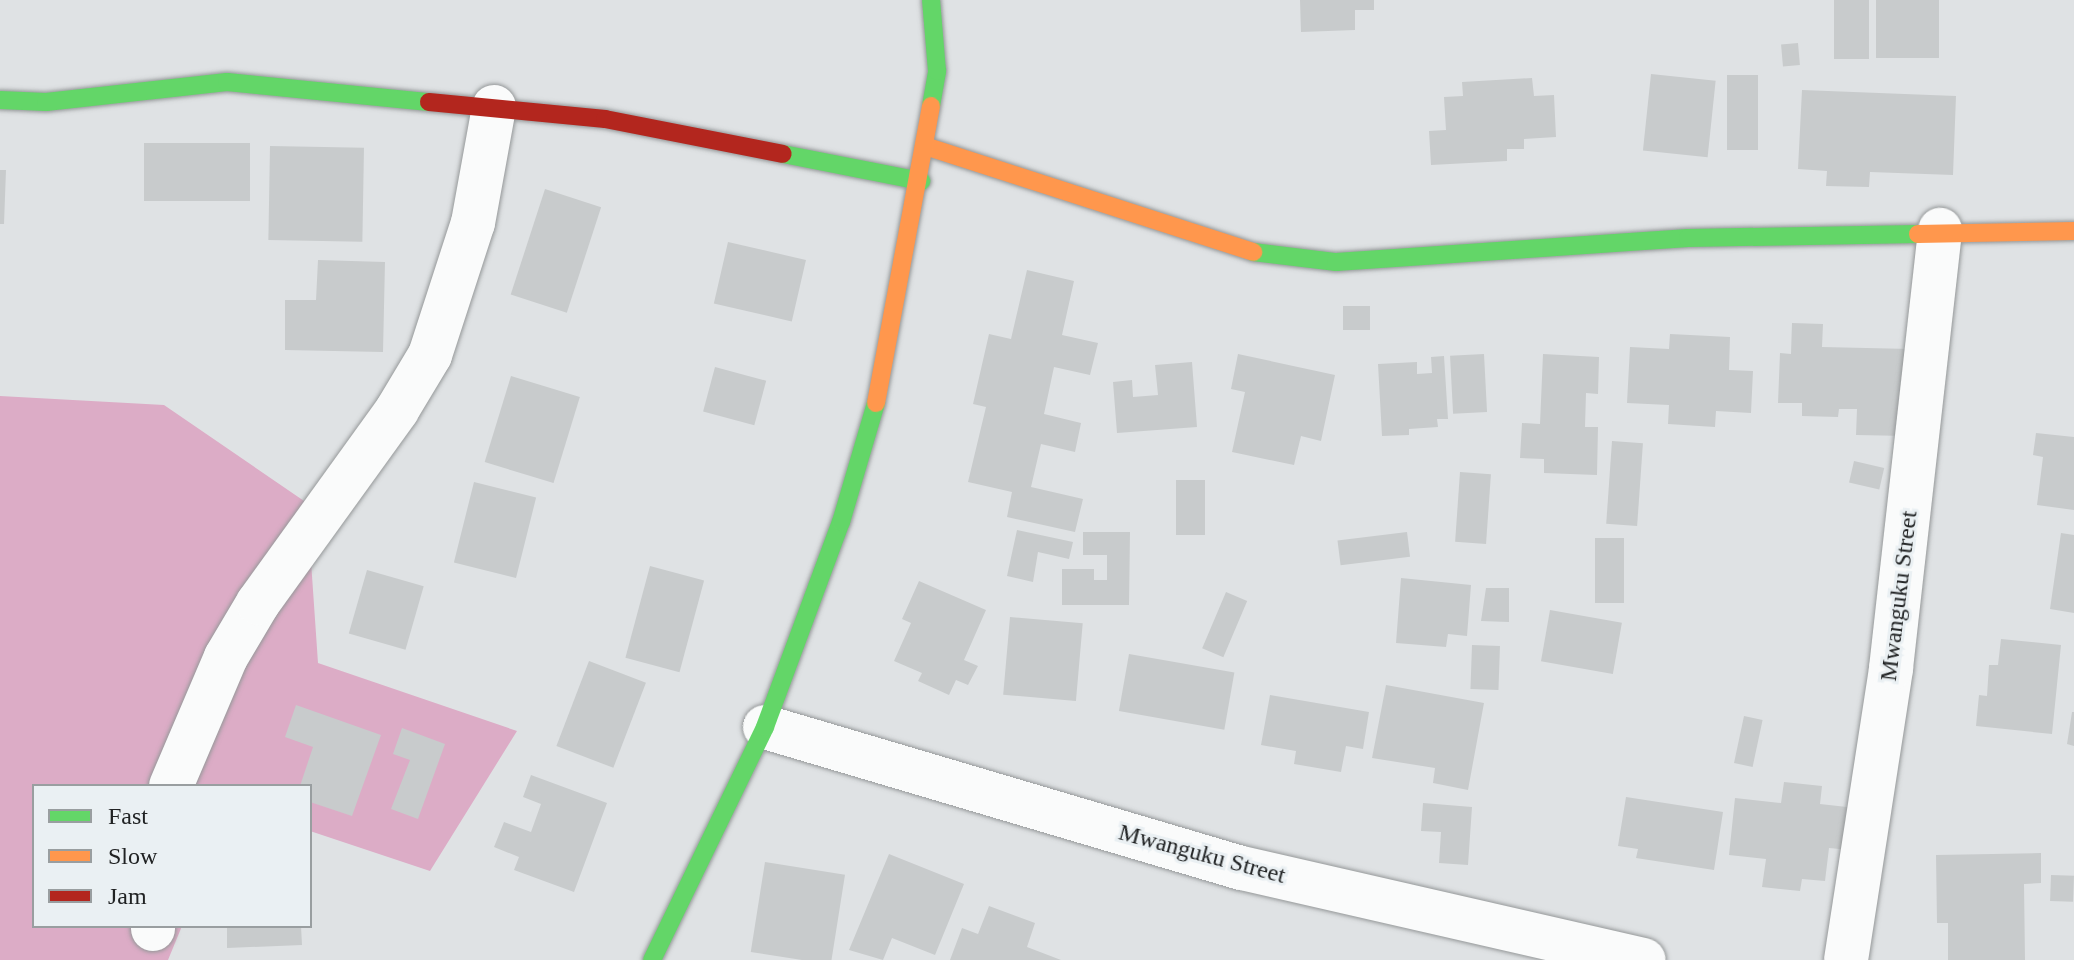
<!DOCTYPE html>
<html>
<head>
<meta charset="utf-8">
<style>
	body { margin:0 }
	#map { position:relative; width:2074px; height:960px; overflow:hidden; background:#dfe2e4; font-family:Georgia,serif }
	div>[style] { position:absolute }
	.forest>* { inset:0; background:#dcacc6 }
	.building>* { inset:0; background:#c8cbcc; transform-origin:0 0 }
	.roads { filter:drop-shadow(0 0 2px #959899) drop-shadow(0 0 2px #959899) }
	.street>* { height:44px; margin:-22px; padding:0 22px; transform-origin:22px; border-radius:22px; background:#fafbfb }
	.fast>* { height:18px; margin:-9px; padding:0 9px; transform-origin:9px; border-radius:9px; background:#63d668 }
	.slow>* { height:18px; margin:-9px; padding:0 9px; transform-origin:9px; border-radius:9px; background:#ff974d }
	.jam>* { height:18px; margin:-9px; padding:0 9px; transform-origin:9px; border-radius:9px; background:#b3261e }
	span { translate:-50% -50%; white-space:nowrap; text-align:center; line-height:1.15; -webkit-text-stroke:6px #eaf0f3; paint-order:stroke }
	.street-label { font-size:24px; color:#202223 }
	.legend { position:absolute; left:32px; top:784px; width:280px; height:144px; box-sizing:border-box; background:#eaf0f3; border:2px solid #999ea0; margin:0; padding:10px 14px; list-style:none; font-size:24px; color:#202223 }
	.legend li { display:flex; align-items:center; gap:16px; height:40px }
	.legend b { width:40px; border:2px solid #999ea0 }
</style>
</head>
<body>
<div id="map">
	<div class="forest">
		<i style="clip-path:polygon(0 396px,164px 405px,307px 503px,318px 663px,517px 731px,430px 871px,310px 831px,310px 786px,34px 786px,34px 926px,182px 926px,168px 960px,0 960px)"></i>
	</div>
	<div class="building">
		<i style="clip-path:polygon(1300px 0,1374px 0,1374px 10px,1355px 10px,1355px 30px,1301px 32px)"></i>
		<i style="left:1834px;top:0;width:35px;height:59px"></i>
		<i style="left:1876px;top:0;width:63px;height:58px"></i>
		<i style="left:1798px;top:43px;width:22px;height:17px;rotate:85deg"></i>
		<i style="left:1651px;top:74px;width:65px;height:77px;rotate:6deg"></i>
		<i style="left:1727px;top:75px;width:31px;height:75px"></i>
		<i style="clip-path:polygon(1532px 78px,1534px 96px,1554px 95px,1556px 137px,1524px 139px,1524px 149px,1507px 149px,1507px 161px,1431px 165px,1429px 131px,1446px 130px,1444px 97px,1463px 96px,1462px 82px)"></i>
		<i style="clip-path:polygon(1802px 90px,1956px 96px,1953px 175px,1870px 172px,1869px 187px,1826px 186px,1827px 171px,1798px 169px)"></i>
		<i style="left:144px;top:143px;width:106px;height:58px"></i>
		<i style="left:270px;top:146px;width:94px;height:94px;rotate:1deg"></i>
		<i style="clip-path:polygon(0 170px,6px 170px,4px 224px,0 224px)"></i>
		<i style="left:545px;top:189px;width:59px;height:111px;rotate:18deg"></i>
		<i style="left:728px;top:242px;width:80px;height:63px;rotate:13deg"></i>
		<i style="clip-path:polygon(318px 260px,385px 262px,383px 352px,285px 350px,285px 300px,316px 300px)"></i>
		<i style="clip-path:polygon(1027px 270px,1074px 281px,1062px 335px,1098px 343px,1090px 375px,1054px 367px,1044px 414px,1081px 423px,1075px 452px,1041px 444px,1031px 487px,1083px 499px,1075px 532px,1007px 517px,1012px 492px,968px 482px,986px 407px,973px 404px,989px 334px,1011px 339px)"></i>
		<i style="left:1343px;top:306px;width:27px;height:24px"></i>
		<i style="clip-path:polygon(1792px 323px,1823px 324px,1822px 347px,1911px 349px,1908px 436px,1856px 435px,1857px 409px,1839px 409px,1838px 417px,1802px 416px,1802px 403px,1778px 403px,1780px 353px,1791px 354px)"></i>
		<i style="clip-path:polygon(1670px 334px,1730px 337px,1729px 370px,1753px 371px,1751px 413px,1716px 411px,1715px 427px,1668px 424px,1669px 405px,1627px 403px,1630px 347px,1669px 349px)"></i>
		<i style="clip-path:polygon(1238px 354px,1335px 375px,1321px 441px,1301px 436px,1294px 465px,1232px 452px,1245px 392px,1231px 389px)"></i>
		<i style="left:1484px;top:354px;width:58px;height:34px;rotate:87deg"></i>
		<i style="clip-path:polygon(1543px 354px,1599px 357px,1598px 394px,1586px 393px,1585px 427px,1598px 427px,1597px 475px,1544px 473px,1544px 459px,1520px 458px,1522px 423px,1540px 424px)"></i>
		<i style="clip-path:polygon(1444px 356px,1448px 419px,1437px 419px,1438px 427px,1409px 429px,1409px 435px,1382px 436px,1378px 364px,1417px 362px,1417px 374px,1432px 373px,1431px 357px)"></i>
		<i style="clip-path:polygon(1192px 362px,1197px 427px,1117px 433px,1113px 382px,1132px 380px,1133px 397px,1158px 395px,1155px 365px)"></i>
		<i style="left:715px;top:367px;width:53px;height:46px;rotate:15deg"></i>
		<i style="left:511px;top:376px;width:72px;height:90px;rotate:17deg"></i>
		<i style="clip-path:polygon(2036px 433px,2074px 437px,2074px 510px,2037px 505px,2043px 457px,2033px 455px)"></i>
		<i style="left:1612px;top:441px;width:31px;height:83px;rotate:4deg"></i>
		<i style="left:1854px;top:461px;width:31px;height:22px;rotate:13deg"></i>
		<i style="left:1460px;top:472px;width:31px;height:70px;rotate:4deg"></i>
		<i style="left:1176px;top:480px;width:29px;height:55px"></i>
		<i style="left:474px;top:482px;width:64px;height:83px;rotate:14deg"></i>
		<i style="clip-path:polygon(1017px 530px,1073px 542px,1069px 559px,1038px 552px,1033px 582px,1007px 576px)"></i>
		<i style="clip-path:polygon(1083px 532px,1130px 532px,1129px 605px,1062px 605px,1062px 569px,1094px 569px,1094px 580px,1107px 580px,1107px 555px,1083px 555px)"></i>
		<i style="left:1407px;top:532px;width:25px;height:70px;rotate:83deg"></i>
		<i style="clip-path:polygon(2061px 533px,2074px 535px,2074px 613px,2050px 609px)"></i>
		<i style="left:1595px;top:538px;width:29px;height:65px"></i>
		<i style="left:650px;top:566px;width:56px;height:95px;rotate:15deg"></i>
		<i style="left:367px;top:570px;width:59px;height:66px;rotate:16deg"></i>
		<i style="clip-path:polygon(1401px 578px,1471px 585px,1467px 636px,1448px 634px,1446px 647px,1396px 643px)"></i>
		<i style="clip-path:polygon(919px 581px,986px 610px,964px 660px,978px 666px,968px 685px,956px 680px,949px 695px,918px 681px,922px 673px,894px 661px,911px 623px,902px 619px)"></i>
		<i style="clip-path:polygon(1486px 588px,1509px 588px,1509px 622px,1481px 621px)"></i>
		<i style="left:1226px;top:592px;width:23px;height:61px;rotate:23deg"></i>
		<i style="left:1550px;top:610px;width:73px;height:52px;rotate:10deg"></i>
		<i style="left:1010px;top:617px;width:73px;height:78px;rotate:5deg"></i>
		<i style="clip-path:polygon(2001px 639px,2061px 645px,2052px 734px,1976px 726px,1979px 695px,1987px 696px,1989px 665px,1998px 665px)"></i>
		<i style="left:1472px;top:645px;width:28px;height:44px;rotate:2deg"></i>
		<i style="left:1129px;top:654px;width:107px;height:58px;rotate:10deg"></i>
		<i style="left:589px;top:661px;width:61px;height:91px;rotate:21deg"></i>
		<i style="clip-path:polygon(1386px 685px,1484px 703px,1468px 790px,1433px 783px,1435px 768px,1372px 758px)"></i>
		<i style="clip-path:polygon(1270px 695px,1369px 712px,1363px 749px,1346px 746px,1341px 772px,1294px 764px,1296px 751px,1261px 745px)"></i>
		<i style="clip-path:polygon(296px 705px,381px 735px,352px 816px,310px 802px,310px 786px,300px 786px,313px 747px,285px 737px)"></i>
		<i style="clip-path:polygon(2072px 712px,2074px 712px,2074px 746px,2067px 744px)"></i>
		<i style="left:1744px;top:716px;width:19px;height:48px;rotate:12deg"></i>
		<i style="clip-path:polygon(402px 728px,445px 744px,418px 819px,391px 809px,410px 760px,393px 754px)"></i>
		<i style="clip-path:polygon(531px 775px,607px 803px,574px 892px,514px 870px,519px 857px,494px 847px,504px 822px,531px 832px,541px 804px,523px 797px)"></i>
		<i style="clip-path:polygon(1784px 782px,1822px 786px,1820px 804px,1856px 808px,1851px 850px,1829px 848px,1825px 881px,1802px 879px,1800px 891px,1762px 887px,1766px 859px,1729px 855px,1735px 798px,1781px 803px)"></i>
		<i style="clip-path:polygon(1626px 797px,1723px 812px,1714px 870px,1636px 858px,1638px 849px,1618px 846px)"></i>
		<i style="clip-path:polygon(1423px 803px,1472px 807px,1468px 865px,1439px 863px,1441px 832px,1421px 831px)"></i>
		<i style="clip-path:polygon(2041px 853px,2041px 883px,2024px 884px,2025px 960px,1948px 960px,1948px 923px,1937px 923px,1936px 855px)"></i>
		<i style="clip-path:polygon(889px 854px,964px 884px,935px 955px,892px 938px,883px 960px,849px 950px)"></i>
		<i style="left:765px;top:862px;width:81px;height:91px;rotate:9deg"></i>
		<i style="left:2051px;top:875px;width:23px;height:26px;rotate:2deg"></i>
		<i style="clip-path:polygon(989px 906px,1035px 923px,1027px 947px,1061px 960px,950px 960px,962px 928px,978px 934px)"></i>
		<i style="clip-path:polygon(227px 926px,301px 926px,302px 945px,227px 948px)"></i>
	</div>
	<div class="roads">
		<div class="street">
			<i style="left:765px;top:727px;width:497px;rotate:16.5deg"></i>
			<i style="left:1242px;top:868px;width:412px;rotate:12.9deg"></i>
			<i style="left:171px;top:786px;width:140px;rotate:-66.9deg"></i>
			<i style="left:226px;top:657px;width:63px;rotate:-59.3deg"></i>
			<i style="left:258px;top:603px;width:238px;rotate:-54.2deg"></i>
			<i style="left:397px;top:410px;width:64px;rotate:-59deg"></i>
			<i style="left:430px;top:355px;width:139px;rotate:-72deg"></i>
			<i style="left:473px;top:223px;width:118px;rotate:-79.7deg"></i>
			<i style="left:153px;top:929px;width:3px;rotate:-90deg"></i>
			<i style="left:1846px;top:960px;width:295px;rotate:-81.2deg"></i>
			<i style="left:1891px;top:668px;width:441px;rotate:-83.6deg"></i>
		</div>
		<div class="fast">
			<i style="left:0;top:100px;width:46px;rotate:2.5deg"></i>
			<i style="left:46px;top:102px;width:182px;rotate:-6.3deg"></i>
			<i style="left:227px;top:82px;width:203px;rotate:5.7deg"></i>
			<i style="left:931px;top:106px;width:36px;rotate:-80deg"></i>
			<i style="left:937px;top:71px;width:71px;rotate:-94.8deg"></i>
			<i style="left:783px;top:154px;width:141px;rotate:11.1deg"></i>
			<i style="left:1253px;top:252px;width:84px;rotate:6.9deg"></i>
			<i style="left:1336px;top:262px;width:353px;rotate:-3.9deg"></i>
			<i style="left:1688px;top:238px;width:230px;rotate:-1deg"></i>
			<i style="left:652px;top:960px;width:259px;rotate:-64.1deg"></i>
			<i style="left:765px;top:727px;width:219px;rotate:-69.7deg"></i>
			<i style="left:841px;top:522px;width:124px;rotate:-73.6deg"></i>
		</div>
		<div class="slow">
			<i style="left:925px;top:146px;width:345px;rotate:17.9deg"></i>
			<i style="left:1918px;top:234px;width:156px;rotate:-1.1deg"></i>
			<i style="left:876px;top:403px;width:302px;rotate:-79.5deg"></i>
		</div>
		<div class="jam">
			<i style="left:429px;top:102px;width:177px;rotate:5.5deg"></i>
			<i style="left:605px;top:119px;width:181px;rotate:11.1deg"></i>
		</div>
	</div>
	<div class="street-label">
		<span style="left:1899px;top:596px;rotate:-83deg">Mwanguku Street</span>
		<span style="left:1202px;top:854px;rotate:15deg">Mwanguku Street</span>
	</div>
	<ul class="legend">
	<li><b style="height:10px;background:#63d668"></b>Fast</li>
	<li><b style="height:10px;background:#ff974d"></b>Slow</li>
	<li><b style="height:10px;background:#b3261e"></b>Jam</li>
	</ul>
</div>
</body>
</html>
